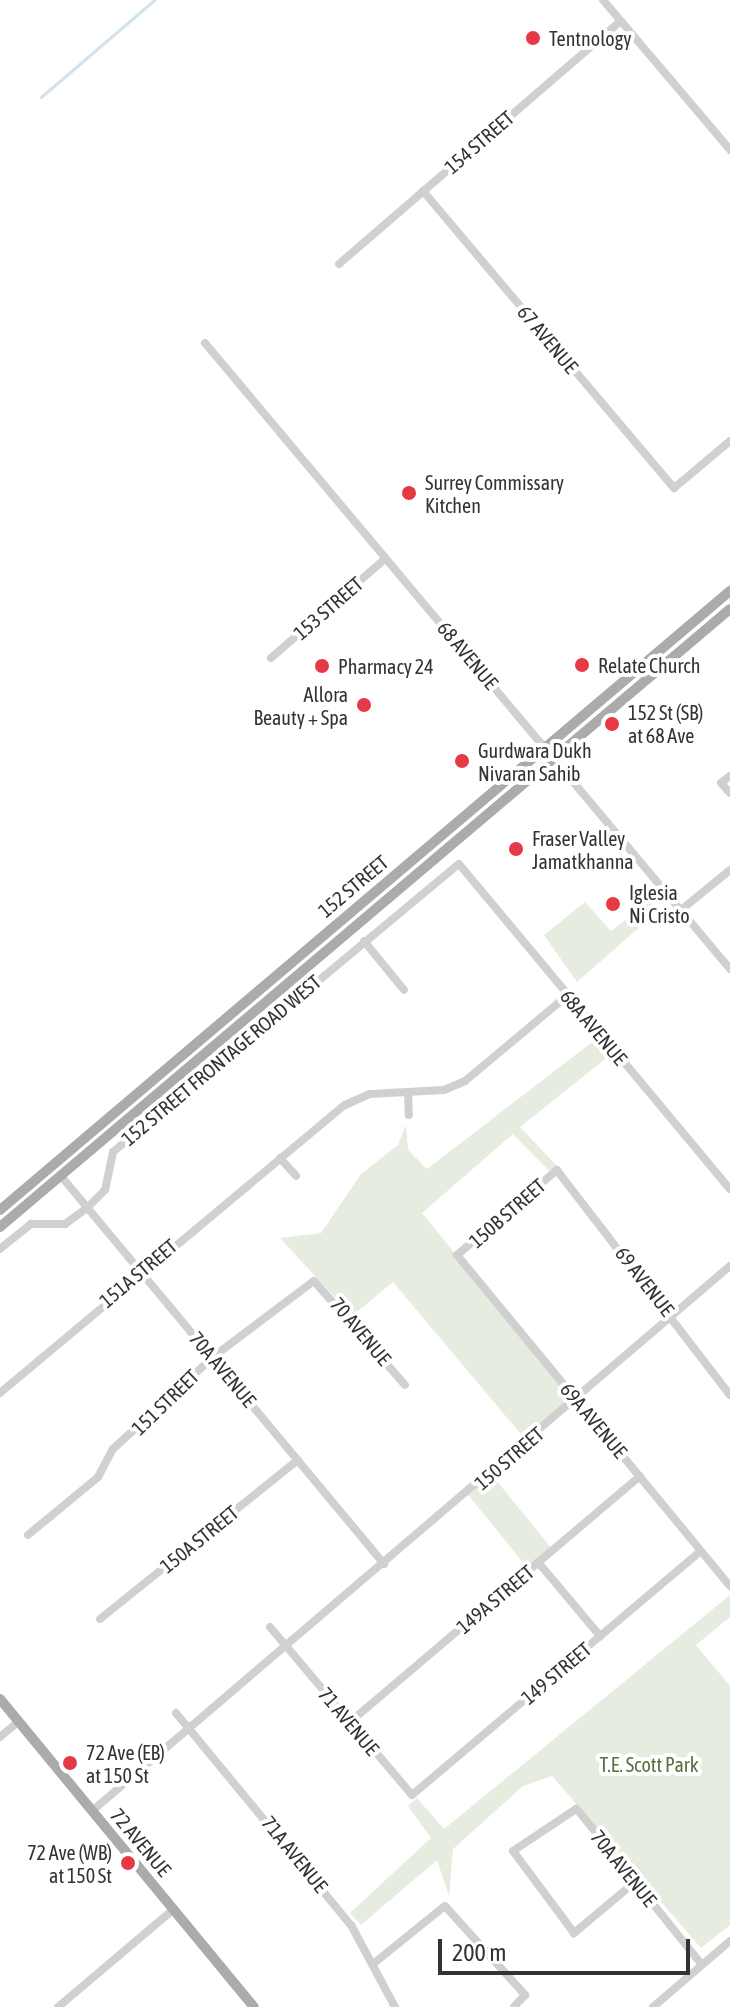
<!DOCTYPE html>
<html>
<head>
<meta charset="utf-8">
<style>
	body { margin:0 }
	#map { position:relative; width:730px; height:2007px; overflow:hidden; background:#fff; font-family:"Asap Condensed",sans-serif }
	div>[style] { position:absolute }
	.green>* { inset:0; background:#e6ecdf; transform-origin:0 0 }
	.stream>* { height:3px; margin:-1.5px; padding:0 1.5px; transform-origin:1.5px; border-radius:1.5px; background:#cfe2ee }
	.minor>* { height:8px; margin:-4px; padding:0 4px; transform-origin:4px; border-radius:4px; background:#d0d0d0 }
	.major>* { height:10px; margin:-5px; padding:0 5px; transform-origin:5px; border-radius:5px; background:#ababab }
	.dots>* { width:22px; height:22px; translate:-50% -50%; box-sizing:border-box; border:4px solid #fff; border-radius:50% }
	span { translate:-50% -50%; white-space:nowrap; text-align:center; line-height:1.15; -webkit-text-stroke:8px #fff; paint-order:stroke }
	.poi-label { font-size:20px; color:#333 }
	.left { translate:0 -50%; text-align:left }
	.right { translate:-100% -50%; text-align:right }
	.street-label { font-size:20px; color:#333 }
	.park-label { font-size:20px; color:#56703f }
	.scale { position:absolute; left:438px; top:1939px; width:252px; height:36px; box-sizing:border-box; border:4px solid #333; border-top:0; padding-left:10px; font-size:24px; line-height:28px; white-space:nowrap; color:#333; -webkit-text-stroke:6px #fff; paint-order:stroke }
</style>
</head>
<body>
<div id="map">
	<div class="green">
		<i style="clip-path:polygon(637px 884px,658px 911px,577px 982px,544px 935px,585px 902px,611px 931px,643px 906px,631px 891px)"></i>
		<i style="clip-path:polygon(596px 1039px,610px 1055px,520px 1127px,557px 1166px,549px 1171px,513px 1134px,422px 1213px,573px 1399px,525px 1439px,393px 1282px,352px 1316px,280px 1238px,321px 1233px,361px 1174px,398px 1145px,406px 1125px,408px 1150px,427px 1169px)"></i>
		<i style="left:492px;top:1475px;width:95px;height:31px;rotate:51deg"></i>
		<i style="clip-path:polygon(730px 1595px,730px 1617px,696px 1645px,730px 1686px,730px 1925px,701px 1948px,552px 1776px,523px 1786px,453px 1849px,449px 1896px,437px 1860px,361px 1925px,350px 1913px,431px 1838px,408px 1806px,417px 1798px,444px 1829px)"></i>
	</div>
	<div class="stream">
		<i style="left:41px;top:97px;width:149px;rotate:-40.6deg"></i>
	</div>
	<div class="minor">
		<i style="left:603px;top:0;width:197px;rotate:49.7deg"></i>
		<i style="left:423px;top:191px;width:389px;rotate:49.8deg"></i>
		<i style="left:674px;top:488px;width:73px;rotate:-40deg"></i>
		<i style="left:339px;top:264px;width:372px;rotate:-40.8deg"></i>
		<i style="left:205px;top:343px;width:817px;rotate:50.01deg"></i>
		<i style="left:271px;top:658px;width:152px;rotate:-41deg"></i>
		<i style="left:730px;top:776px;width:11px;rotate:142deg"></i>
		<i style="left:721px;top:783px;width:13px;rotate:48deg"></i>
		<i style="left:681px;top:910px;width:63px;rotate:-39.2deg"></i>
		<i style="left:364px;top:941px;width:63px;rotate:50.8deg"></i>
		<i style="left:408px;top:1092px;width:23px;rotate:88deg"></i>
		<i style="left:280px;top:1158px;width:24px;rotate:48deg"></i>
		<i style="left:61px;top:1176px;width:505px;rotate:50.22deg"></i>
		<i style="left:0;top:1249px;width:40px;rotate:-39deg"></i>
		<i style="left:31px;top:1224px;width:34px"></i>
		<i style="left:65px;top:1224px;width:29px;rotate:-36deg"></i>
		<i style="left:88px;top:1207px;width:24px;rotate:-45deg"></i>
		<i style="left:105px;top:1190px;width:39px;rotate:-78deg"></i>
		<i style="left:113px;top:1152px;width:450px;rotate:-39.8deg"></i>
		<i style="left:459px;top:864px;width:423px;rotate:50.2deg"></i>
		<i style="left:0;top:1393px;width:449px;rotate:-39.9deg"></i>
		<i style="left:345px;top:1105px;width:27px;rotate:-24deg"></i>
		<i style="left:370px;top:1094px;width:74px;rotate:-3.1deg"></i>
		<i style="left:444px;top:1090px;width:23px;rotate:-23deg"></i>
		<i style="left:465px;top:1081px;width:134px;rotate:-39.9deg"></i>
		<i style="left:730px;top:1395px;width:284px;rotate:-127.6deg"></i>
		<i style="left:557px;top:1170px;width:131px;rotate:139.6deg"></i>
		<i style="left:457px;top:1255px;width:429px;rotate:50.5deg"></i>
		<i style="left:28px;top:1535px;width:91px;rotate:-39.6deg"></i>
		<i style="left:98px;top:1477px;width:32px;rotate:-62deg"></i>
		<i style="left:113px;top:1449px;width:136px;rotate:-42.6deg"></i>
		<i style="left:213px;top:1357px;width:126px;rotate:-37deg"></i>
		<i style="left:314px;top:1281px;width:138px;rotate:48.8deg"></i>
		<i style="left:538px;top:1562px;width:97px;rotate:50deg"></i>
		<i style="left:100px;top:1619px;width:254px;rotate:-38.8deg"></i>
		<i style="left:270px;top:1627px;width:220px;rotate:49.8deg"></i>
		<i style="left:412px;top:1795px;width:378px;rotate:-40.2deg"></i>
		<i style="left:176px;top:1713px;width:275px;rotate:50.5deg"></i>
		<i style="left:351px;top:1925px;width:93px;rotate:61.8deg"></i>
		<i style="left:350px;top:1722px;width:380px;rotate:-40.3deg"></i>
		<i style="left:0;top:1737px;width:23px;rotate:-40deg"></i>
		<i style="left:92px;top:1811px;width:839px;rotate:-40.51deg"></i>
		<i style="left:635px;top:1882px;width:80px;rotate:140.1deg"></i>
		<i style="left:574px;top:1933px;width:102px;rotate:-126.6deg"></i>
		<i style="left:513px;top:1851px;width:76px;rotate:-33.7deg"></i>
		<i style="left:576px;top:1809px;width:7px;rotate:45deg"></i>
		<i style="left:581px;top:1814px;width:193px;rotate:51.3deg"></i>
		<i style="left:373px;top:1964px;width:92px;rotate:-38.9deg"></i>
		<i style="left:445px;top:1906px;width:120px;rotate:48deg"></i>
		<i style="left:525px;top:1995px;width:16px;rotate:133deg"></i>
		<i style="left:58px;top:2007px;width:152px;rotate:-40.2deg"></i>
		<i style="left:653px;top:2007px;width:101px;rotate:-40.6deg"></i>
	</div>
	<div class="major">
		<i style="left:0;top:1210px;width:957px;rotate:-40.3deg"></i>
		<i style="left:0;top:1227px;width:956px;rotate:-40.25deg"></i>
		<i style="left:0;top:1699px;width:399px;rotate:50.5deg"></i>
	</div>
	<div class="dots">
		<i style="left:533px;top:38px;background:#e63946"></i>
		<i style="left:409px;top:493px;background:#e63946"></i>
		<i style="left:582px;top:665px;background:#e63946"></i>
		<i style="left:322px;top:666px;background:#e63946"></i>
		<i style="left:364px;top:705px;background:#e63946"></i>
		<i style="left:612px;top:724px;background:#e63946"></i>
		<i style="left:462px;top:761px;background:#e63946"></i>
		<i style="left:516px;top:849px;background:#e63946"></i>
		<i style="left:613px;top:904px;background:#e63946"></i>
		<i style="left:70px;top:1763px;background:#e63946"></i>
		<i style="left:128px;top:1863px;background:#e63946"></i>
	</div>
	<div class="poi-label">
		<span class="left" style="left:549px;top:38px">Tentnology</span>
		<span class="left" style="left:425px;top:494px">Surrey Commissary<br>Kitchen</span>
		<span class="left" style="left:598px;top:665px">Relate Church</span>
		<span class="left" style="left:338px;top:666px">Pharmacy 24</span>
		<span class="right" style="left:348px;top:706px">Allora<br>Beauty + Spa</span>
		<span class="left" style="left:628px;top:724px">152 St (SB)<br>at 68 Ave</span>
		<span class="left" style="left:478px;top:762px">Gurdwara Dukh<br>Nivaran Sahib</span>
		<span class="left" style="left:532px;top:850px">Fraser Valley<br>Jamatkhanna</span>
		<span class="left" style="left:629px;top:904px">Iglesia<br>Ni Cristo</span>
		<span class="left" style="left:86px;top:1764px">72 Ave (EB)<br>at 150 St</span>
		<span class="right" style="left:112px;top:1864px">72 Ave (WB)<br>at 150 St</span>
	</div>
	<div class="street-label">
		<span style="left:479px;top:142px;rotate:-41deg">154 STREET</span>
		<span style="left:548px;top:339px;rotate:50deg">67 AVENUE</span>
		<span style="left:328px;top:608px;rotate:-41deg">153 STREET</span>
		<span style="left:468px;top:655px;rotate:50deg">68 AVENUE</span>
		<span style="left:353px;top:886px;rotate:-40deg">152 STREET</span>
		<span style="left:594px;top:1027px;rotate:50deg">68A AVENUE</span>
		<span style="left:221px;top:1060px;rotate:-40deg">152 STREET FRONTAGE ROAD WEST</span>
		<span style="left:507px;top:1213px;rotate:-41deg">150B STREET</span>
		<span style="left:138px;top:1273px;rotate:-40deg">151A STREET</span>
		<span style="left:645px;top:1281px;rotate:52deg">69 AVENUE</span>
		<span style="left:361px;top:1331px;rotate:50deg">70 AVENUE</span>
		<span style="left:223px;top:1369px;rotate:50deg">70A AVENUE</span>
		<span style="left:165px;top:1402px;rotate:-44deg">151 STREET</span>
		<span style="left:594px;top:1420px;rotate:50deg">69A AVENUE</span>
		<span style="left:509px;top:1458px;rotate:-41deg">150 STREET</span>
		<span style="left:199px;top:1539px;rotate:-39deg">150A STREET</span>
		<span style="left:495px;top:1599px;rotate:-40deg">149A STREET</span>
		<span style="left:556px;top:1673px;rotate:-40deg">149 STREET</span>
		<span style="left:349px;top:1721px;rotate:50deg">71 AVENUE</span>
		<span style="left:141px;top:1842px;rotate:50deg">72 AVENUE</span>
		<span style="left:295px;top:1854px;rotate:51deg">71A AVENUE</span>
		<span style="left:624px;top:1868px;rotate:51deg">70A AVENUE</span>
	</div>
	<div class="park-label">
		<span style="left:649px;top:1764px">T.E. Scott Park</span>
	</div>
	<div class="scale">200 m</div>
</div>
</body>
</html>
